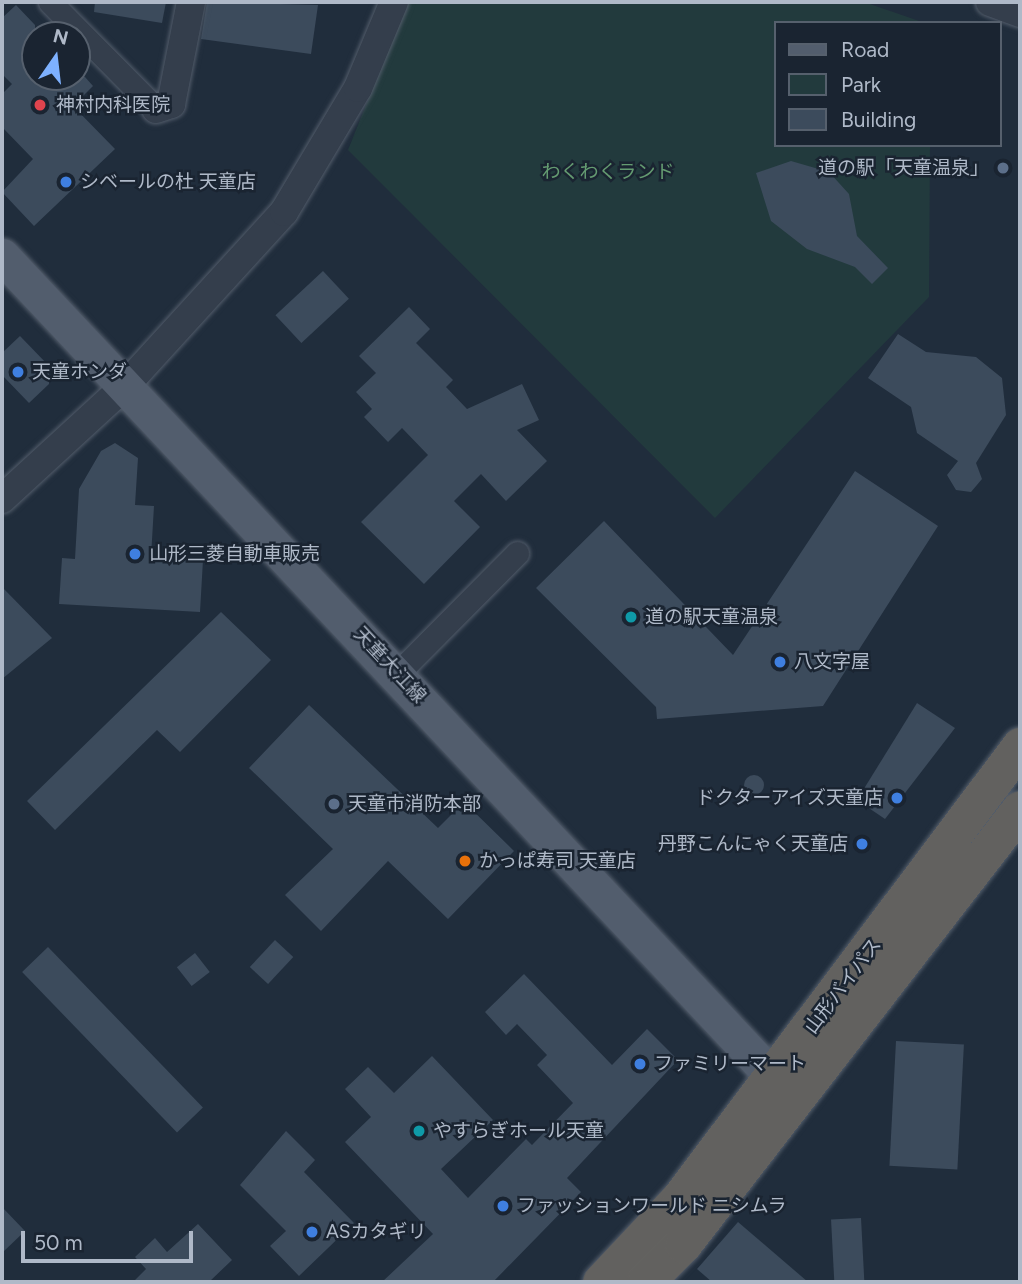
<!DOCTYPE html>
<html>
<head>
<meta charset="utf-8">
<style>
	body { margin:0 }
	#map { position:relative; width:1022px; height:1284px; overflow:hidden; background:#202d3c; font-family:Figtree,"Noto Sans JP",sans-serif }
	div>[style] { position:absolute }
	.green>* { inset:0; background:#223a3d }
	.building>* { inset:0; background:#3c4b5c; transform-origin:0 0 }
	.round { border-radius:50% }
	.roads { filter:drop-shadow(0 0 2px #525c6a) drop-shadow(0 0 2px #525c6a) }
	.minor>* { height:23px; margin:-11.5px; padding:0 11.5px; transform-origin:11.5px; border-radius:11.5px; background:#343e4c }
	.tertiary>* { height:28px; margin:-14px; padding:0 14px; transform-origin:14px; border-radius:14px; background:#343e4c }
	.primary>* { height:35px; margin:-17.5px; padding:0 17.5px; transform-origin:17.5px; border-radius:17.5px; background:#525d6d }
	.trunk>* { height:37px; margin:-18.5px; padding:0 18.5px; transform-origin:18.5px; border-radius:18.5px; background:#62615f }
	.dots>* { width:19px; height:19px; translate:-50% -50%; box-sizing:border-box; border:4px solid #1a2431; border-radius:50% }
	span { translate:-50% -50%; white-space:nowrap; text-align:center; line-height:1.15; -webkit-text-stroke:5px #1a2431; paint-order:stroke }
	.poi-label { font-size:19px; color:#afb9c8 }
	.left { translate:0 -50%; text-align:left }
	.right { translate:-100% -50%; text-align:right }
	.park-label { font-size:19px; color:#649b71 }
	.street-label { font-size:19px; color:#afb9c8 }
	.frame { position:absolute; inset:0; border:4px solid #afb9c8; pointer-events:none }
	.legend { position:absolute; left:774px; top:21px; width:228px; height:126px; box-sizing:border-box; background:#1a2431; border:2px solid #56606d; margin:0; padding:9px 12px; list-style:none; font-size:21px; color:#afb9c8 }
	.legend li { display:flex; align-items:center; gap:14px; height:35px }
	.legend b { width:35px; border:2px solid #56606d }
	.north { position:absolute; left:21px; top:21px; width:70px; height:70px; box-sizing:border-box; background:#1a2431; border:2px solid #56606d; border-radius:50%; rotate:14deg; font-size:19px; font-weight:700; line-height:28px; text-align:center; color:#afb9c8 }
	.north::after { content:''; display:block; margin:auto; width:24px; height:32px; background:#7eb1ff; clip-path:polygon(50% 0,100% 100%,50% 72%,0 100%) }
	.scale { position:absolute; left:21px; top:1231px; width:172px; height:32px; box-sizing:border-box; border:4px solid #afb9c8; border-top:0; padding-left:9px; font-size:21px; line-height:24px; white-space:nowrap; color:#afb9c8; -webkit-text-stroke:5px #1a2431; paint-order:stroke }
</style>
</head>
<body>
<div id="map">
	<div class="green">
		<i style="clip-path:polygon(407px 2px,864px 2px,925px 23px,775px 23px,775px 145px,930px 145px,929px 297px,715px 518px,348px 150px)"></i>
	</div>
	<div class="building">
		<i style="clip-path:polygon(95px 2px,166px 2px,162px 23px,94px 12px)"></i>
		<i style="clip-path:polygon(207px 2px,318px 5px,311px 54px,201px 39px)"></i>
		<i style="clip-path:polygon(16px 5px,35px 25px,35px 77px,85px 77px,93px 86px,73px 106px,115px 149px,34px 226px,2px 192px,33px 159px,2px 127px,2px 94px,12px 84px,2px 74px,2px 18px)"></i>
		<i style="clip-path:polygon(791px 161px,829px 172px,849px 194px,857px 236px,888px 268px,872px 284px,855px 267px,807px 249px,771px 221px,756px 173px)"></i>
		<i style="left:323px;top:271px;width:38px;height:65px;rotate:47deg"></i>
		<i style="clip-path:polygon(409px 307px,430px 329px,416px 343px,453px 380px,446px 387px,467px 409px,522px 384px,539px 420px,517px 430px,547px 461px,506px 501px,481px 474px,454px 501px,480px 527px,424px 584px,361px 522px,428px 455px,402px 428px,388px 442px,364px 417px,372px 409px,356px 392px,376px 373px,359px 356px)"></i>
		<i style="clip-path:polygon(898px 334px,926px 352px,976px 357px,1002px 378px,1006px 415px,976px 463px,982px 479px,971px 492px,956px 490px,947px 475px,958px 461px,917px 433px,911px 407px,868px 378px)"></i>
		<i style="clip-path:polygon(20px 336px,49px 366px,49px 384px,29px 403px,2px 375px,2px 353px)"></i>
		<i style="clip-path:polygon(115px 443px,138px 458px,135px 505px,154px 506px,151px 557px,203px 560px,200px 612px,59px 604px,62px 558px,75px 559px,79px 489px,101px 451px)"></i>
		<i style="clip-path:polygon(855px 471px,938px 526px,823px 706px,657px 719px,656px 707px,536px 588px,604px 521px,733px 655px)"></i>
		<i style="clip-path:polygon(2px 587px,52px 638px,2px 679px)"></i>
		<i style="clip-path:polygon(221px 612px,271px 660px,180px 752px,157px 730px,55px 830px,27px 801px)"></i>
		<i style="clip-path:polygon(917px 703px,955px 728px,885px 819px,857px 800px)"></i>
		<i style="clip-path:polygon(309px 705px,438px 828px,464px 802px,514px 851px,448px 919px,388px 861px,321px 931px,285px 895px,333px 849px,249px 768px)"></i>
		<i class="round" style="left:744px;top:775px;width:20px;height:20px"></i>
		<i style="left:275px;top:940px;width:25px;height:37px;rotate:43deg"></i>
		<i style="left:48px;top:947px;width:223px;height:36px;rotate:46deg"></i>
		<i style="left:195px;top:953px;width:24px;height:23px;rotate:52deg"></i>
		<i style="clip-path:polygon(524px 974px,612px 1065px,647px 1029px,678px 1060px,567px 1178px,581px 1192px,493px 1282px,382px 1282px,433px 1234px,345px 1142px,371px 1117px,345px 1089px,368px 1067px,394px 1093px,432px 1056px,493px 1120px,441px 1169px,468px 1198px,526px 1139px,532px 1145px,573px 1103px,537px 1065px,547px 1055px,517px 1024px,506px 1035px,485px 1012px)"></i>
		<i style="left:896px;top:1041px;width:68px;height:125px;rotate:3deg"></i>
		<i style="clip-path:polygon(286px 1131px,315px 1160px,304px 1172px,354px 1223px,299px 1276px,270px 1246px,286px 1231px,240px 1185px)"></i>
		<i style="clip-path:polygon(2px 1207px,25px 1231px,2px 1253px)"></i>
		<i style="left:861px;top:1218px;width:64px;height:30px;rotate:87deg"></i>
		<i style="clip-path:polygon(738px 1222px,808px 1282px,712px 1282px,697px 1269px)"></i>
		<i style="clip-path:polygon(198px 1224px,232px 1260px,209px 1282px,133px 1282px,146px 1269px,135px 1257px,155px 1238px,167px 1252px)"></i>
	</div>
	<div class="roads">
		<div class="minor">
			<i style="left:50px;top:2px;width:151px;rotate:45.3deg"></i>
			<i style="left:398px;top:673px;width:169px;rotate:-45.2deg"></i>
		</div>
		<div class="tertiary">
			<i style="left:990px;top:2px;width:32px;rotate:20deg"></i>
			<i style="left:156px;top:109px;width:16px;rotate:-18deg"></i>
			<i style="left:171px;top:104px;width:104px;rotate:-78.9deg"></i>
			<i style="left:2px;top:499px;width:167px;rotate:-42.6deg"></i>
			<i style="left:125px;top:386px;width:236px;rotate:-47.6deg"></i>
			<i style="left:284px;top:212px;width:144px;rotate:-59.2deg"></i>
			<i style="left:358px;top:88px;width:93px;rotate:-67.3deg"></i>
		</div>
		<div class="primary">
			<i style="left:2px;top:256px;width:1128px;rotate:46.8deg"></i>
		</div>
		<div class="trunk">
			<i style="left:601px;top:1282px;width:115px;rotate:-46.8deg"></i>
			<i style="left:680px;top:1198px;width:566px;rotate:-53.05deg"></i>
			<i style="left:645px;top:1282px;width:54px;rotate:-45deg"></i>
			<i style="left:683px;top:1244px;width:550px;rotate:-52.23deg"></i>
		</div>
	</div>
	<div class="dots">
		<i style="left:40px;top:105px;background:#e0444e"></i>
		<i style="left:1003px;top:168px;background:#5c6f8a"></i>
		<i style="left:66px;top:182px;background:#3f7fe0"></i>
		<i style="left:18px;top:372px;background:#3f7fe0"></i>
		<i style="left:135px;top:554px;background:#3f7fe0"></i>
		<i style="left:631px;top:617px;background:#0f9aa8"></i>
		<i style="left:780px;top:662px;background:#3f7fe0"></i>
		<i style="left:897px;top:798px;background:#3f7fe0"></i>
		<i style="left:334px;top:804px;background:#5c6f8a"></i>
		<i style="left:862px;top:844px;background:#3f7fe0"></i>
		<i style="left:465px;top:861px;background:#e8710a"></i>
		<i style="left:640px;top:1064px;background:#3f7fe0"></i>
		<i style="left:419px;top:1131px;background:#0f9aa8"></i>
		<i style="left:503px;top:1206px;background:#3f7fe0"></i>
		<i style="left:312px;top:1232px;background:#3f7fe0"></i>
	</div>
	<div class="poi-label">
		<span class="left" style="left:56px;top:105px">神村内科医院</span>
		<span class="right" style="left:989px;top:168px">道の駅「天童温泉」</span>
		<span class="left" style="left:80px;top:182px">シベールの杜 天童店</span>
		<span class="left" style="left:32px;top:372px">天童ホンダ</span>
		<span class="left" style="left:149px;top:554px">山形三菱自動車販売</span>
		<span class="left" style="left:645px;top:617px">道の駅天童温泉</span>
		<span class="left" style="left:794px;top:662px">八文字屋</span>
		<span class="right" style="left:883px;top:798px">ドクターアイズ天童店</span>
		<span class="left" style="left:348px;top:804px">天童市消防本部</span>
		<span class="right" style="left:848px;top:844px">丹野こんにゃく天童店</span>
		<span class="left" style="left:479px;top:861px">かっぱ寿司 天童店</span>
		<span class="left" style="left:654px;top:1064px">ファミリーマート</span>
		<span class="left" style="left:433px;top:1131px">やすらぎホール天童</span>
		<span class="left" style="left:517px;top:1206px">ファッションワールド ニシムラ</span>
		<span class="left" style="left:326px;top:1232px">ASカタギリ</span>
	</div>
	<div class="park-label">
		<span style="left:608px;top:172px">わくわくランド</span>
	</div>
	<div class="street-label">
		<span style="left:390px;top:665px;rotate:47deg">天童大江線</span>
		<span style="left:843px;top:986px;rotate:-53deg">山形バイパス</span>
	</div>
	<div class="frame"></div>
	<ul class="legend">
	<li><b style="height:9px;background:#525d6d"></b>Road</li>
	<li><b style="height:19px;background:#223a3d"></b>Park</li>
	<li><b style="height:19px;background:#3c4b5c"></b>Building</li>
	</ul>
	<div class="north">N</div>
	<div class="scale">50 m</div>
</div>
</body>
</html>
